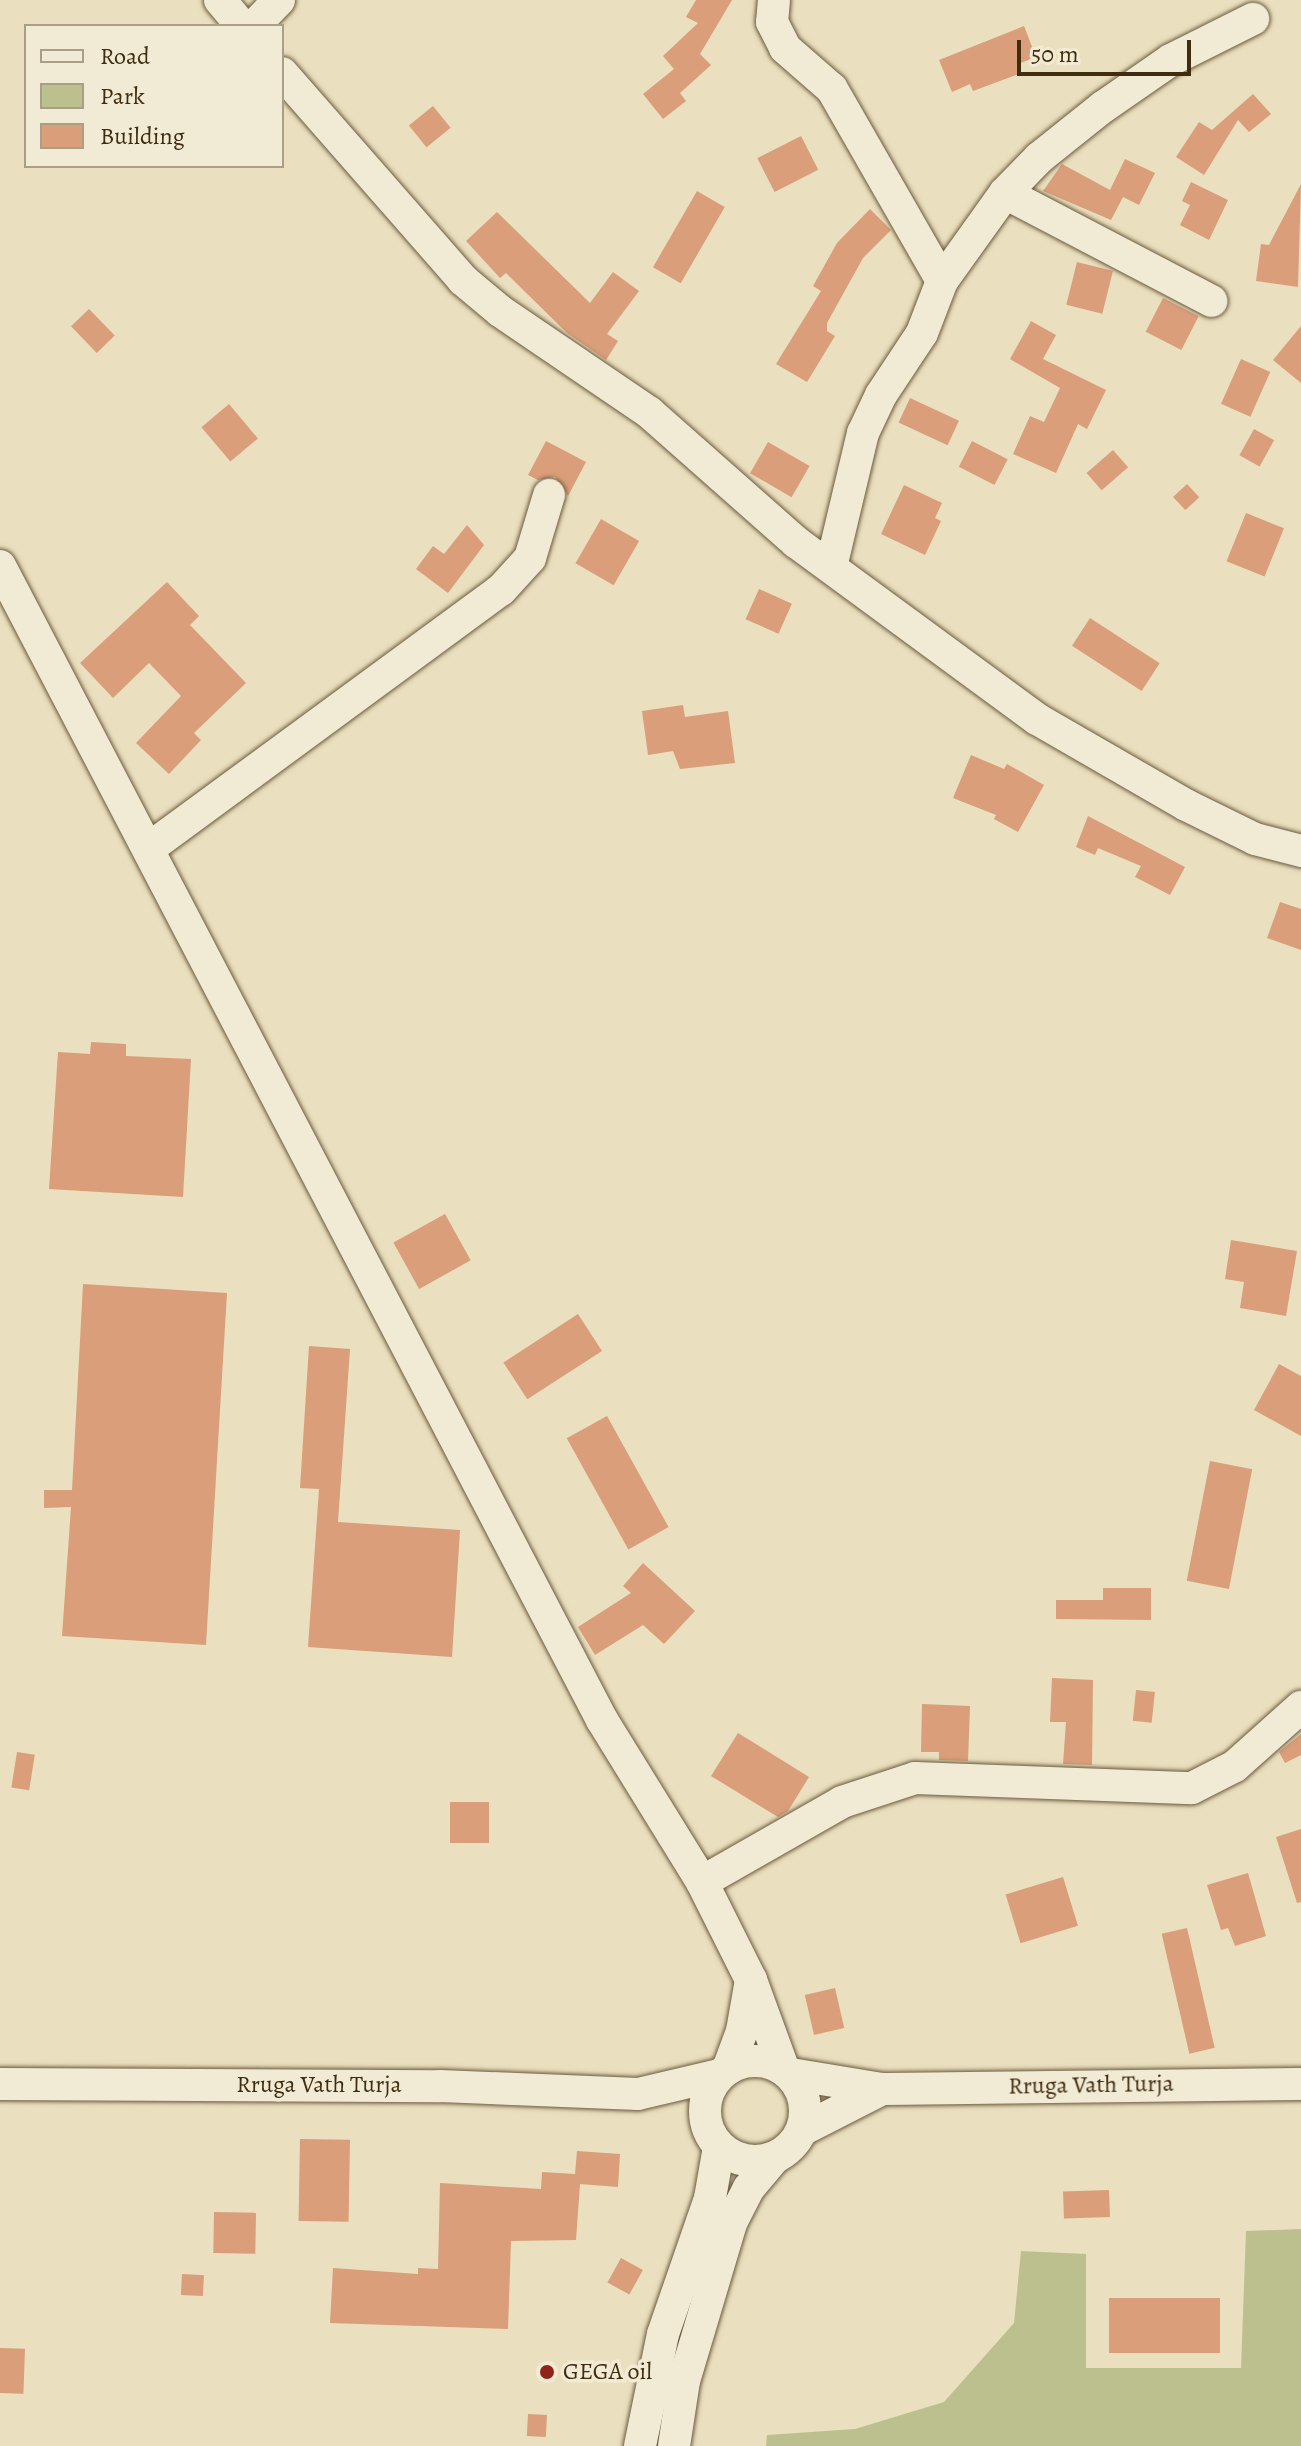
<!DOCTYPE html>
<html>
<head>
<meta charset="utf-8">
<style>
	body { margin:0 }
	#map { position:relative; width:1301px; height:2446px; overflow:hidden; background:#eadfbe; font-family:Alegreya,serif }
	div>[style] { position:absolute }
	.green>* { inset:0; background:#bcc08e }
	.building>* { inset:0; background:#da9e7a; transform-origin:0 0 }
	.roads { filter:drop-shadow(0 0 2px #6a5a3c) drop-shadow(0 0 2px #6a5a3c) }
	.minor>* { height:32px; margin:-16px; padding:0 16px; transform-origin:16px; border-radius:16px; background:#f1ead5 }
	.minor>.ring { margin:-16px; padding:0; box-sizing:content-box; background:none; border:32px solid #f1ead5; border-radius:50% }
	.dots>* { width:22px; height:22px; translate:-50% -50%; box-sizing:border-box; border:4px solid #f1ead5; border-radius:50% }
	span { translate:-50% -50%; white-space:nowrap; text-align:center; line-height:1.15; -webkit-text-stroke:7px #f1ead5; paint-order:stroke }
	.street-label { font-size:24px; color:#402d10 }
	.poi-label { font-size:24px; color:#402d10 }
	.left { translate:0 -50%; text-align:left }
	.legend { position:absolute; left:24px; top:24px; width:260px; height:144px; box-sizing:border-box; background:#f1ead5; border:2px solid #aa9e86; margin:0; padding:10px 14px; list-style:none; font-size:24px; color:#402d10 }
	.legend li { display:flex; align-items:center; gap:16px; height:40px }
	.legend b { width:40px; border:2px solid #aa9e86 }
	.scale { position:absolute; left:1017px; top:40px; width:174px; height:36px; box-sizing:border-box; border:4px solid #402d10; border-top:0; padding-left:10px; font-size:24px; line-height:28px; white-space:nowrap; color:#402d10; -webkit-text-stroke:6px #f1ead5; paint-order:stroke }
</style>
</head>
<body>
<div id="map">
	<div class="green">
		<i style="clip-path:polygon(1301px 2229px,1301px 2446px,766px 2446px,767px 2435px,855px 2429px,944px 2402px,1014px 2323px,1021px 2251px,1086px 2254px,1086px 2368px,1241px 2368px,1246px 2231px)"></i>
	</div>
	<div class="building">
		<i style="clip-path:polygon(696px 0,732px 0,700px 54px,711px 65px,680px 93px,686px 101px,663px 119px,643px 94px,674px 69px,663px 56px,698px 23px,686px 17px)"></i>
		<i style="clip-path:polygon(1024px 26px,1036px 57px,1018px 64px,1021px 73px,973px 91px,970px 84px,952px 92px,939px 60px)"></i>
		<i style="clip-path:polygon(1253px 94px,1271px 114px,1249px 132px,1238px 120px,1204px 175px,1176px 157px,1199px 122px,1212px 130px)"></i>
		<i style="left:433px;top:106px;width:28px;height:31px;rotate:51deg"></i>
		<i style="left:801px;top:136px;width:38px;height:49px;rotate:63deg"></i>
		<i style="clip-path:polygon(1125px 159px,1155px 173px,1139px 205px,1123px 197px,1111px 220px,1043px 191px,1062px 164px,1110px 190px)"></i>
		<i style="clip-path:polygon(1191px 182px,1228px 200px,1209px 240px,1180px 225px,1190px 205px,1182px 201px)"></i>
		<i style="clip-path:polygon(1301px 184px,1298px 287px,1256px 281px,1261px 244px,1269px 245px)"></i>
		<i style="left:697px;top:191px;width:32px;height:88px;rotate:30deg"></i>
		<i style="clip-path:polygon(870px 209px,891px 230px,863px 258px,827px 323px,827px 331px,835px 336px,807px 382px,776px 364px,821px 291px,813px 286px,837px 243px)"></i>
		<i style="clip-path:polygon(497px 212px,590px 303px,613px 272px,639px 291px,607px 334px,618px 341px,606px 360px,567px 333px,506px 273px,500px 278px,466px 241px)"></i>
		<i style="left:1077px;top:262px;width:37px;height:44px;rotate:14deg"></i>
		<i style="left:1163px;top:298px;width:40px;height:38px;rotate:27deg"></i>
		<i style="left:89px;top:309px;width:37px;height:25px;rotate:46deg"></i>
		<i style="clip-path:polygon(1031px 321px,1056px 335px,1043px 359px,1106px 390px,1087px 429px,1078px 424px,1056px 473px,1013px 454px,1030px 416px,1044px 422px,1060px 388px,1010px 359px)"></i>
		<i style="clip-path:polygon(1301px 326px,1301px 383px,1273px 360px)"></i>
		<i style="left:1241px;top:359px;width:32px;height:49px;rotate:24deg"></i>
		<i style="left:910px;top:398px;width:54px;height:27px;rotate:25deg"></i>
		<i style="left:229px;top:404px;width:45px;height:36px;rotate:50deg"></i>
		<i style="left:1254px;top:429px;width:23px;height:30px;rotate:29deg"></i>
		<i style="clip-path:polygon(546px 441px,586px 462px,568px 496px,555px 477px,538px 480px,528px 475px)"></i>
		<i style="left:972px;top:441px;width:40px;height:29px;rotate:27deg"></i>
		<i style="left:768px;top:442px;width:48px;height:36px;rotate:30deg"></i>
		<i style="left:1113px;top:450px;width:23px;height:35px;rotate:49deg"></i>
		<i style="left:1187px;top:484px;width:18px;height:19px;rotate:47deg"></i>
		<i style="clip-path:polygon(904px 485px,942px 503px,935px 518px,941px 521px,925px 555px,881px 534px)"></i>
		<i style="left:1246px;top:513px;width:41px;height:52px;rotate:22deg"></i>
		<i style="left:601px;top:519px;width:44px;height:51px;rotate:30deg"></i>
		<i style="clip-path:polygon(467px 525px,484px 545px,448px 593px,416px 569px,433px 546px,444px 554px)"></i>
		<i style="clip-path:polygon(167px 582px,199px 616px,190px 625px,246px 683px,194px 733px,201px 740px,169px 774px,136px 743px,181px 696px,149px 663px,113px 698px,80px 663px)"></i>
		<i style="left:759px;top:589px;width:36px;height:33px;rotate:24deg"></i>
		<i style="left:1090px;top:618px;width:83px;height:33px;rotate:33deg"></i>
		<i style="clip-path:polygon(683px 705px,685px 717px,728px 711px,735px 763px,680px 769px,673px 751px,648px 755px,642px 711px)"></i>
		<i style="clip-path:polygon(971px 755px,1004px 769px,1007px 764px,1044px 785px,1018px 832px,994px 819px,996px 815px,953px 798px)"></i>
		<i style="clip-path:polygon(1088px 816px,1185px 867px,1170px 895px,1135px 877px,1141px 866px,1098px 848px,1095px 855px,1076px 847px)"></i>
		<i style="clip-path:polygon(1280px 902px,1301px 909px,1301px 950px,1267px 938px)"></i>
		<i style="clip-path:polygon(91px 1042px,126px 1044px,126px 1056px,191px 1059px,183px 1197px,49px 1189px,58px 1052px,90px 1054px)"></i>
		<i style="left:445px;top:1214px;width:53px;height:59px;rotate:61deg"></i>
		<i style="clip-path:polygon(1231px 1240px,1297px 1251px,1286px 1316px,1240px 1308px,1244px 1282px,1225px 1279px)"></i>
		<i style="clip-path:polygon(83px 1284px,227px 1293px,206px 1645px,62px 1636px,71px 1507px,44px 1508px,44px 1490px,72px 1490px)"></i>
		<i style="left:578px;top:1314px;width:44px;height:89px;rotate:57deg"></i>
		<i style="clip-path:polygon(309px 1346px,350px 1349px,338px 1522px,460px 1530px,452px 1657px,308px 1647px,319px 1489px,300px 1488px)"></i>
		<i style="clip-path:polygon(1279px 1364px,1301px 1376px,1301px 1436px,1254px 1410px)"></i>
		<i style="left:607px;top:1416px;width:127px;height:46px;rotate:61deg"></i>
		<i style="left:1210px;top:1461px;width:43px;height:122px;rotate:11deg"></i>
		<i style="clip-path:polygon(643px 1563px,695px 1611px,664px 1644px,643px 1625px,595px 1655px,578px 1627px,631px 1593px,623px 1586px)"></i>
		<i style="clip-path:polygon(1103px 1588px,1151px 1588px,1151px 1620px,1056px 1619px,1056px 1600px,1103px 1600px)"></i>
		<i style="clip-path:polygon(1052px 1678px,1093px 1680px,1092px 1765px,1063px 1764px,1066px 1722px,1050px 1722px)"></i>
		<i style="left:1136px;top:1690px;width:19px;height:31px;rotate:6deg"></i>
		<i style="clip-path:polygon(922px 1704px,970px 1706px,968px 1761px,939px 1760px,939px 1752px,921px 1752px)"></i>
		<i style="clip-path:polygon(738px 1733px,809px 1777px,788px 1811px,778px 1817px,711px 1776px)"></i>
		<i style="clip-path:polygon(1301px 1734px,1301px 1755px,1285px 1763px,1279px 1752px)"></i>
		<i style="left:17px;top:1752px;width:18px;height:36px;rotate:9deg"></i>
		<i style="left:489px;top:1802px;width:41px;height:39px;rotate:90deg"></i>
		<i style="clip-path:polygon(1301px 1829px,1301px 1902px,1297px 1903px,1276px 1837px)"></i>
		<i style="clip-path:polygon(1248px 1873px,1266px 1936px,1235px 1946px,1228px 1928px,1221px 1930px,1207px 1885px)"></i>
		<i style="left:1063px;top:1877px;width:51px;height:60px;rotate:73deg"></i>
		<i style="left:1187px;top:1928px;width:123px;height:26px;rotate:77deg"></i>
		<i style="left:835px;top:1988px;width:41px;height:31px;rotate:77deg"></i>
		<i style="left:300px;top:2139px;width:50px;height:82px;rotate:1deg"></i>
		<i style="clip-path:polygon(577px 2151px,620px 2154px,618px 2187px,580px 2184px,576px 2240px,511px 2241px,508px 2329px,330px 2323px,333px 2268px,418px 2274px,418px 2268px,438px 2269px,440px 2183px,541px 2189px,542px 2172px,575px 2174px)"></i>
		<i style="left:1109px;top:2190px;width:27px;height:46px;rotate:88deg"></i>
		<i style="left:214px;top:2212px;width:42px;height:41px;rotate:1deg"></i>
		<i style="left:621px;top:2258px;width:25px;height:28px;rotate:29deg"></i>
		<i style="left:182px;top:2274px;width:22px;height:21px;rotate:3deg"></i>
		<i style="left:1109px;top:2298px;width:111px;height:55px"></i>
		<i style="left:0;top:2348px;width:25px;height:45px;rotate:2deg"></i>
		<i style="left:528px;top:2414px;width:19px;height:22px;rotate:3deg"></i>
	</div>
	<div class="roads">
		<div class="minor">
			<i style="left:220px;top:0;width:34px;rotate:50deg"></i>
			<i style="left:774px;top:0;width:22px;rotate:95deg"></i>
			<i style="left:772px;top:22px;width:29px;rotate:63deg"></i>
			<i style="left:785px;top:48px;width:62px;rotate:41.1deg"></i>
			<i style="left:832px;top:89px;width:221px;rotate:60.2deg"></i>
			<i style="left:254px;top:26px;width:36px;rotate:-46deg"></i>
			<i style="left:282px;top:73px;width:275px;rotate:48.8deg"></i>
			<i style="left:463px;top:280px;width:48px;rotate:40deg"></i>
			<i style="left:500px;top:311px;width:181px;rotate:34.2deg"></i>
			<i style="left:650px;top:413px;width:195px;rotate:41.5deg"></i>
			<i style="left:796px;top:542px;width:299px;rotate:36.3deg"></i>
			<i style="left:1037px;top:719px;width:172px;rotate:30deg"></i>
			<i style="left:1186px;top:805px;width:77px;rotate:26.2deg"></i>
			<i style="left:1255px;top:839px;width:48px;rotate:14.6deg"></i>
			<i style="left:1005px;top:193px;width:233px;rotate:27.6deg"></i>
			<i style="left:832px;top:563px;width:134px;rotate:-76.6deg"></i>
			<i style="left:863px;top:433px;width:42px;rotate:-64.7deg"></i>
			<i style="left:881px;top:395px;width:74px;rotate:-56.5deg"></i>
			<i style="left:922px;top:333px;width:56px;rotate:-69deg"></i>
			<i style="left:942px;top:281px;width:108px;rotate:-54.4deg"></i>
			<i style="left:1005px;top:193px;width:49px;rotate:-45.8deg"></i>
			<i style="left:1039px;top:158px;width:82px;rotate:-38.6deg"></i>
			<i style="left:1103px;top:107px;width:83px;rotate:-34.7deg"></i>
			<i style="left:1171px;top:60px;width:92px;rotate:-26.6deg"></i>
			<i style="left:0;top:566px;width:1302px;rotate:62.45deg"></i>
			<i style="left:602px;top:1720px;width:190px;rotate:58.3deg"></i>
			<i style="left:702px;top:1882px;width:110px;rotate:63.4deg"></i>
			<i style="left:751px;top:1980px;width:96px;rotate:69.9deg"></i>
			<i style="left:148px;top:849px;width:438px;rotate:-36.3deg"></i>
			<i style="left:501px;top:590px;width:43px;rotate:-47.8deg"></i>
			<i style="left:530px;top:558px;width:66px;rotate:-73.2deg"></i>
			<i style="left:702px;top:1882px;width:161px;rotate:-29.7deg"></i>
			<i style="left:842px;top:1802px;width:77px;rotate:-18.2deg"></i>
			<i style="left:915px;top:1778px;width:277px;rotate:2.1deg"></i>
			<i style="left:1192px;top:1788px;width:48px;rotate:-27.1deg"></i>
			<i style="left:1235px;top:1766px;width:89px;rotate:-41.8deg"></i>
			<i class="ring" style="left:705px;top:2061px;width:68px;height:68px"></i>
			<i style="left:728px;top:2069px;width:40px;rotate:-69.8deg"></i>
			<i style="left:742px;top:2031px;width:52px;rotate:-80deg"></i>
			<i style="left:791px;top:2074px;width:92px;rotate:9.4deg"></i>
			<i style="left:882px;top:2089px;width:419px;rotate:-0.7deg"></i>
			<i style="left:0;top:2084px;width:440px;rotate:0.3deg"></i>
			<i style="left:440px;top:2086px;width:198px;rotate:2.3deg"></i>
			<i style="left:638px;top:2094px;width:83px;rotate:-13.2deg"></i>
			<i style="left:802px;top:2130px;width:90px;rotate:-27.1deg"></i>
			<i style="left:640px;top:2446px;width:114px;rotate:-78.4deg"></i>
			<i style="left:663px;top:2334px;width:144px;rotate:-70.9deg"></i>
			<i style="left:710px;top:2198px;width:52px;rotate:-80deg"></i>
			<i style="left:674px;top:2446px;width:66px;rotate:-81.3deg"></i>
			<i style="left:684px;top:2381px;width:165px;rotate:-73.4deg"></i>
			<i style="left:731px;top:2223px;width:39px;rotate:-63deg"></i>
			<i style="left:749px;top:2188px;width:39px;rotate:-50deg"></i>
		</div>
	</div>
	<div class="dots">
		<i style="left:547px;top:2372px;background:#8f2418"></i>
	</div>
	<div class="street-label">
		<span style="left:319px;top:2085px">Rruga Vath Turja</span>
		<span style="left:1091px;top:2085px;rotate:-1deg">Rruga Vath Turja</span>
	</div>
	<div class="poi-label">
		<span class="left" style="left:563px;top:2372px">GEGA oil</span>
	</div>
	<ul class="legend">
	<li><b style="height:10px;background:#f1ead5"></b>Road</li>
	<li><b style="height:22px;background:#bcc08e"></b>Park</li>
	<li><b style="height:22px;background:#da9e7a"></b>Building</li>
	</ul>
	<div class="scale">50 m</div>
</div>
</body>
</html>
